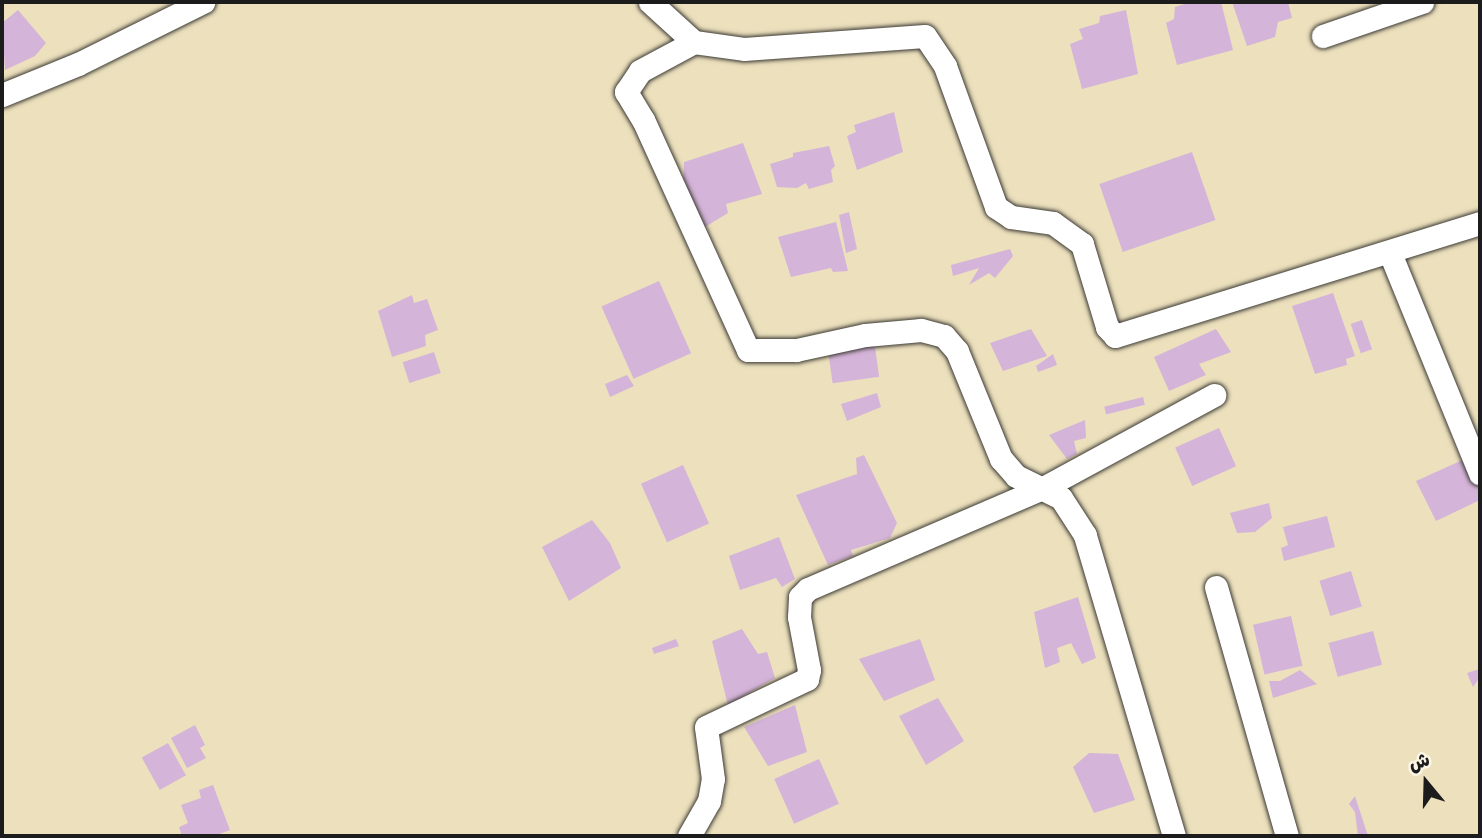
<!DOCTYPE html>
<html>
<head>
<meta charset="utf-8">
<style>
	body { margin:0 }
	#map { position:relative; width:1482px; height:838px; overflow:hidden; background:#ece0bd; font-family:Caveat,"Playpen Sans Arabic",sans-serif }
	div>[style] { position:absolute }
	.building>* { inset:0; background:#d5b4d9; transform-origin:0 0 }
	.roads { filter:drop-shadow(0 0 2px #3b3934) drop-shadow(0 0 2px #3b3934) }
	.minor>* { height:23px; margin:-11.5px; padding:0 11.5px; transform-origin:11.5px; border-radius:11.5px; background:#fff }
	span { translate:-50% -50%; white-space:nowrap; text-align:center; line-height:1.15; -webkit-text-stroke:5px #fcf5e5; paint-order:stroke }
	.frame { position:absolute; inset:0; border:4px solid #1c1c1c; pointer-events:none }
	.north { position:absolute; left:1391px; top:747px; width:70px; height:70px; -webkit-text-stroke:5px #fcf5e5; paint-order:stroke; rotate:341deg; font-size:19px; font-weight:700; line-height:28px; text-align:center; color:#1c1c1c }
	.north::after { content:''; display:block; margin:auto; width:24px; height:32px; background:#1c1c1c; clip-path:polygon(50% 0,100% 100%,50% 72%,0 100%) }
</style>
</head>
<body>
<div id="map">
	<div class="building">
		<i style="clip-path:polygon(1191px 2px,1221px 2px,1233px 50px,1177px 65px,1166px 23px,1174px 19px,1175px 7px)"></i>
		<i style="clip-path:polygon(1232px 2px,1288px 2px,1292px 18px,1278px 22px,1275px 37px,1247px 46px)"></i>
		<i style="clip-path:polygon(18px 10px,46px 43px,35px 56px,5px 70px,2px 23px)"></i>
		<i style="clip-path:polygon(1126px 10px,1138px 74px,1082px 89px,1070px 44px,1083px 39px,1079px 29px,1099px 23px,1100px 16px)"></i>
		<i style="clip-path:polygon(894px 112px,903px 152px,857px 170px,847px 136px,856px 132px,854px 125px)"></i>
		<i style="clip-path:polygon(743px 143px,762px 194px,726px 204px,728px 213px,700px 230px,683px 189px,684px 162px)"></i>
		<i style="clip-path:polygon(829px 146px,835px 166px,831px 170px,833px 182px,809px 189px,806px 183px,797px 188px,777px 187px,770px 164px,793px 157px,793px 153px)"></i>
		<i style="left:1192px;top:152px;width:72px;height:98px;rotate:71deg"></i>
		<i style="clip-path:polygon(849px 212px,857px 249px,846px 253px,839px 215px)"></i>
		<i style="clip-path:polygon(836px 222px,848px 271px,833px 272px,831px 268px,791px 277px,778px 237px)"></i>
		<i style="clip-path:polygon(1010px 249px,1013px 256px,995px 278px,989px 273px,969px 285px,979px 268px,953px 276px,951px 265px)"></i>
		<i style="left:659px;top:281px;width:79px;height:63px;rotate:66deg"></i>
		<i style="clip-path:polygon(1333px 293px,1355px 356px,1346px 359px,1347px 365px,1315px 374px,1292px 306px)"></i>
		<i style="clip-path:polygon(412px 295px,414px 303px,427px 299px,438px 330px,425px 335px,426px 346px,392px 357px,378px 311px)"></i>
		<i style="left:1362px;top:320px;width:31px;height:12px;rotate:71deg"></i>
		<i style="clip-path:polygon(1031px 329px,1047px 356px,1003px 371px,990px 343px)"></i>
		<i style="clip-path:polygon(1216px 329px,1231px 352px,1199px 364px,1206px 375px,1169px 391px,1154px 357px)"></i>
		<i style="left:874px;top:340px;width:37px;height:47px;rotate:82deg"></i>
		<i style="left:434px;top:352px;width:22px;height:33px;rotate:72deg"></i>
		<i style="clip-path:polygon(1053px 354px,1057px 365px,1038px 372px,1036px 366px)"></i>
		<i style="clip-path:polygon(627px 375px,634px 386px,610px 397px,605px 384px)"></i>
		<i style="clip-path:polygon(877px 393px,881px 407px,847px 421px,841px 404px)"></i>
		<i style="left:1143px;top:397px;width:8px;height:40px;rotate:76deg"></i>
		<i style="clip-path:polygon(1085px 420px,1086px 438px,1074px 441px,1077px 454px,1067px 459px,1049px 435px)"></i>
		<i style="left:1219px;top:428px;width:42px;height:48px;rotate:66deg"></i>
		<i style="clip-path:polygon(864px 455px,897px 523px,890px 538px,851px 550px,853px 556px,828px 565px,796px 495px,857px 474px,856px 458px)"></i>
		<i style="clip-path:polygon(1467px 458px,1480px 485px,1480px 500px,1436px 521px,1416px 481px)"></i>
		<i style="left:683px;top:465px;width:64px;height:46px;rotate:66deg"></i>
		<i style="clip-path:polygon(1269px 503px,1272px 518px,1255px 532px,1237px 533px,1230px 513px)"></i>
		<i style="clip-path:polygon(1327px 516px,1335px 547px,1284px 561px,1281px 548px,1288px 545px,1283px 527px)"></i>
		<i style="clip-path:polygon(592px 520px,610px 543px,621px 568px,569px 601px,542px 547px)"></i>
		<i style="clip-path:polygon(779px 537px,795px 579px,782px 587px,776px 578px,740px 590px,729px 556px)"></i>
		<i style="left:1351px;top:571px;width:37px;height:33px;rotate:73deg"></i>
		<i style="clip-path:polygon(1078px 597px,1096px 658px,1082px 664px,1071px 643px,1057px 648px,1060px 662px,1045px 668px,1034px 612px)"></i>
		<i style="left:1291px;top:616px;width:51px;height:39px;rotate:77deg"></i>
		<i style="clip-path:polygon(742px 629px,758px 654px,767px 652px,775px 678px,728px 705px,712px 641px)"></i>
		<i style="left:1373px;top:631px;width:35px;height:46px;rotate:75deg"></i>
		<i style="clip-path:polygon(676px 639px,679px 646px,654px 654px,652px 648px)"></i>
		<i style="clip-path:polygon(920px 639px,935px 680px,884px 701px,859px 659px)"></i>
		<i style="clip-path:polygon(1480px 669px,1480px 677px,1473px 687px,1467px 673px)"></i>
		<i style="clip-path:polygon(1300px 670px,1317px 684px,1273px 698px,1269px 681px,1280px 681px)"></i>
		<i style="clip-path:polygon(938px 698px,964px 741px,926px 765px,899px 716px)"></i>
		<i style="clip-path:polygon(795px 705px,807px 752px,768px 766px,744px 727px)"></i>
		<i style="clip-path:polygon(195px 725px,205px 745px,200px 748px,206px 758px,187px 768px,171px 738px)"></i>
		<i style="left:168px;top:743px;width:37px;height:30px;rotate:61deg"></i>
		<i style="clip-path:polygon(1089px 753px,1118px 754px,1135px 800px,1094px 813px,1073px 767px)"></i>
		<i style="left:819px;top:759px;width:49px;height:49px;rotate:66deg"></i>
		<i style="clip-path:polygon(213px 785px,230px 830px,214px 836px,182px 836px,179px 827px,188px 823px,181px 805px,201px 798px,199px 790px)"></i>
		<i style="clip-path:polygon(1355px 796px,1368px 836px,1358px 836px,1355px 812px,1349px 804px)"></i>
	</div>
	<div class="roads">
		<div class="minor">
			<i style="left:650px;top:2px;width:59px;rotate:42.3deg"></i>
			<i style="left:1323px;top:36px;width:105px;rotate:-19deg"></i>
			<i style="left:2px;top:95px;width:82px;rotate:-22.2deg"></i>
			<i style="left:78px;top:64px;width:140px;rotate:-26.4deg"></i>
			<i style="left:1390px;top:253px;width:238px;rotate:67.8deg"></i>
			<i style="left:1216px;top:587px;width:259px;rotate:74.1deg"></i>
			<i style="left:689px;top:836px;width:40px;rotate:-60.3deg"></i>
			<i style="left:709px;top:801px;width:22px;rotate:-80deg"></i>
			<i style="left:713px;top:779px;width:52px;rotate:-97.7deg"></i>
			<i style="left:706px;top:727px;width:112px;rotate:-25.4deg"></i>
			<i style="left:807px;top:679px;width:9px;rotate:-77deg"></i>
			<i style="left:809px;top:670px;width:54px;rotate:-100.7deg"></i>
			<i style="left:799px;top:617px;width:20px;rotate:-87deg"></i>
			<i style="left:800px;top:597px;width:11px;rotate:-45deg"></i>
			<i style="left:808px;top:589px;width:256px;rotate:-23.3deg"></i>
			<i style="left:1043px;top:488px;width:195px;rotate:-28.5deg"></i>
			<i style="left:1174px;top:836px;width:314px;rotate:-106.5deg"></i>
			<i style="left:1085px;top:535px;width:44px;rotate:-123deg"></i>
			<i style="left:1061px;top:498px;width:50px;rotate:-153.9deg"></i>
			<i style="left:1016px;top:476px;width:23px;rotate:-131deg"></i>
			<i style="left:1001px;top:459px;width:117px;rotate:-112.2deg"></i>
			<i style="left:957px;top:351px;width:20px;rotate:-131deg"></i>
			<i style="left:944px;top:336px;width:24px;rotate:-165deg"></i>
			<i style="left:921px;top:330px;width:56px;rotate:174.9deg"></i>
			<i style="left:865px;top:335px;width:71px;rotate:167.7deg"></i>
			<i style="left:796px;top:350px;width:48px;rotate:180deg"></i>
			<i style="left:748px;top:350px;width:253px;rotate:-114.5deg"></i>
			<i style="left:643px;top:120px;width:33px;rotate:-121deg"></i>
			<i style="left:626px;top:92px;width:25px;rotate:-56deg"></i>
			<i style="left:640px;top:71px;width:61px;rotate:-28.2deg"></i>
			<i style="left:694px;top:42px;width:50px;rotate:8deg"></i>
			<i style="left:744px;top:49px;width:181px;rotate:-4.1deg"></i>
			<i style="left:925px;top:36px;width:36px;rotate:56deg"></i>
			<i style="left:945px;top:66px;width:150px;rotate:70.1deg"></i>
			<i style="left:996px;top:207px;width:18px;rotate:34deg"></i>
			<i style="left:1011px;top:217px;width:42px;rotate:8.1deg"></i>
			<i style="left:1053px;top:223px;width:36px;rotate:36deg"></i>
			<i style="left:1082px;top:244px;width:87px;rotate:73.2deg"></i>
			<i style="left:1107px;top:327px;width:12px;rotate:48deg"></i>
			<i style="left:1115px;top:336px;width:382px;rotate:-17.2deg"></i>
		</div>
	</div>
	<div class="frame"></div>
	<div class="north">ش</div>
</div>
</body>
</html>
